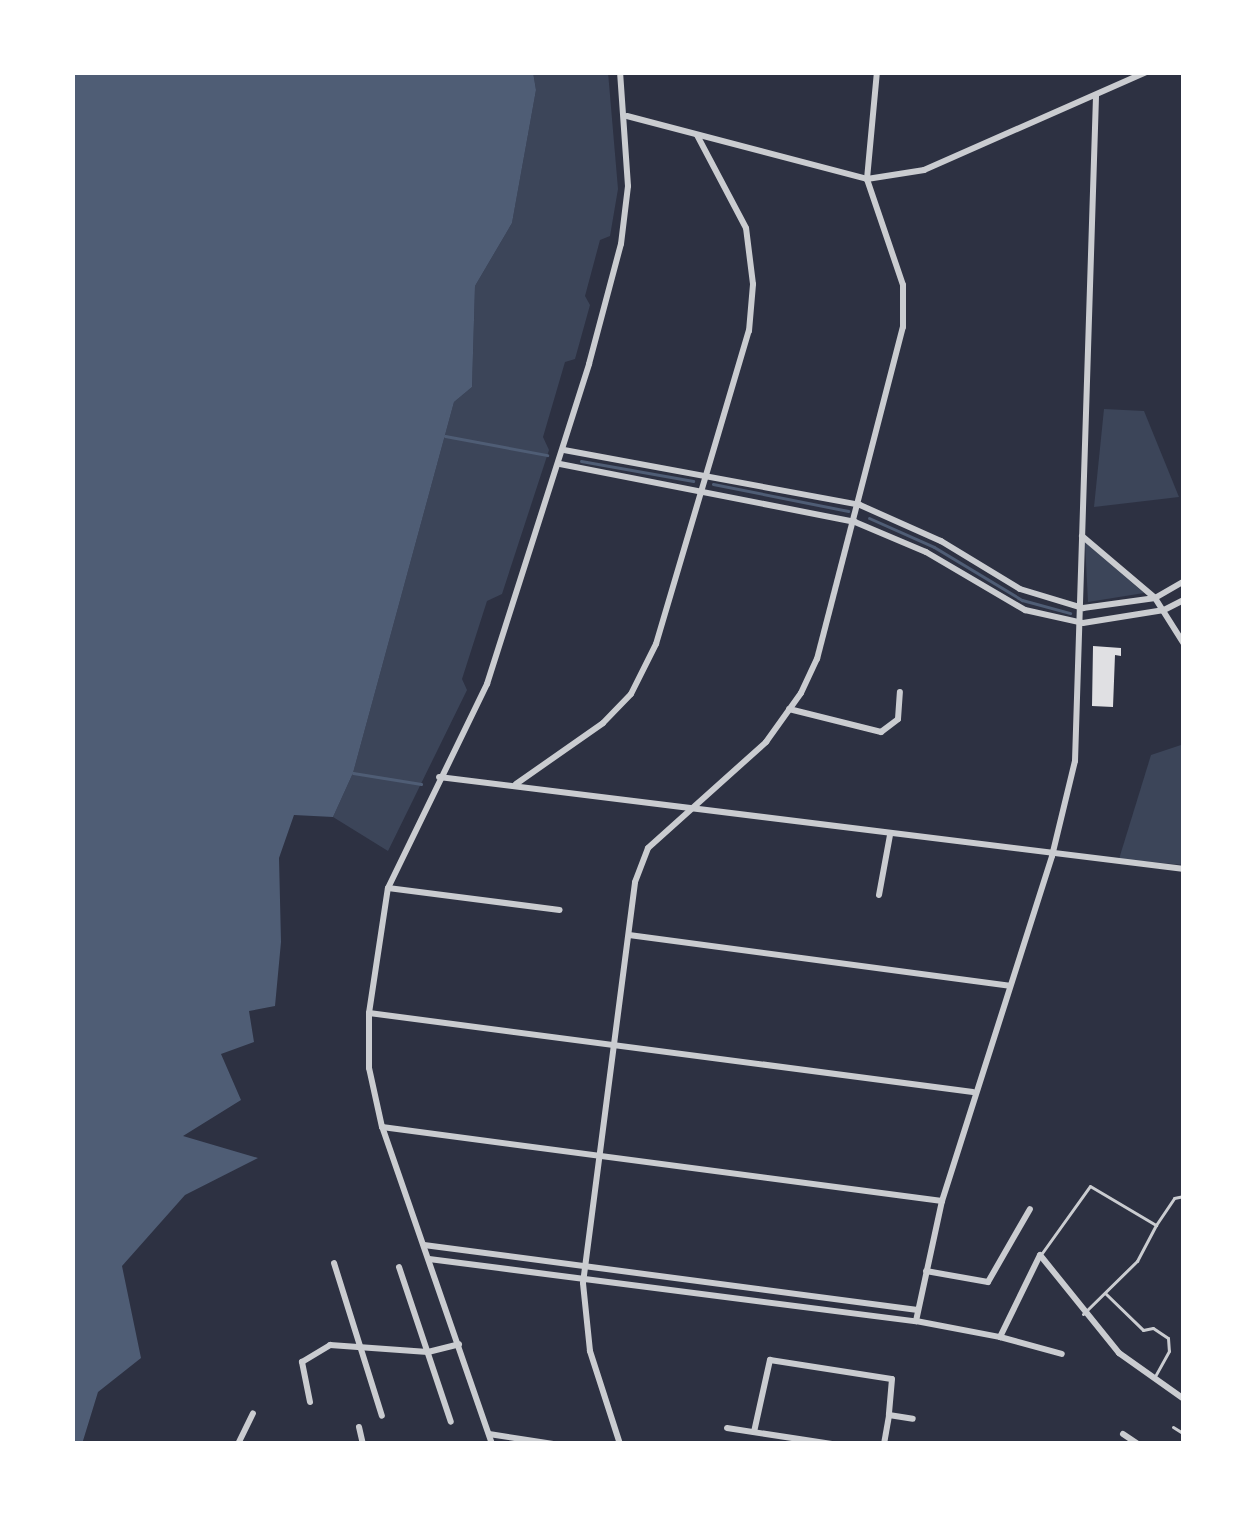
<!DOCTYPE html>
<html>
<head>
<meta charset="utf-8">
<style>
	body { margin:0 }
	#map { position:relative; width:1256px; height:1516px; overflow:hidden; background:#2d3142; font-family:"Work Sans",sans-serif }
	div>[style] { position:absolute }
	.green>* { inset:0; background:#3c4559 }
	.water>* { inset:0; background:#4f5d75 }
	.stream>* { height:3px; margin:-1.5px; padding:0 1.5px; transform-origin:1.5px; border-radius:1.5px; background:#4f5d75 }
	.building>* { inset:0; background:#e0e0e3 }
	.service>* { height:3px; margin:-1.5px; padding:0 1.5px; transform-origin:1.5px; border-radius:1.5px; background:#caccd0 }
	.minor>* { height:6px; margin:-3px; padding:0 3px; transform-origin:3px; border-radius:3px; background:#caccd0 }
	.tertiary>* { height:6px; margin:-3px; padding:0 3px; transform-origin:3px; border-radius:3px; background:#caccd0 }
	span { translate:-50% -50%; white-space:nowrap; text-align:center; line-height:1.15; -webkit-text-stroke:9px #fff; paint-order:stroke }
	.frame { position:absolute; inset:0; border:75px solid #fff; pointer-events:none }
</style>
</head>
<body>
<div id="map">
	<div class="green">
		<i style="clip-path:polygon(533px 72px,608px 72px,618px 189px,610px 236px,600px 240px,585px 296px,590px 305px,575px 359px,565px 362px,543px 437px,549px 450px,502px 594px,487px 601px,462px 679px,467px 690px,388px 851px,333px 817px,353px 773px,454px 402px,472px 387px,475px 286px,512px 223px,536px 90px)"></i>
		<i style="clip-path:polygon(1104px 409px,1144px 411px,1179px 497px,1094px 507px)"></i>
		<i style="clip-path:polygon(1085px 542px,1144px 593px,1088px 602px)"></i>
		<i style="clip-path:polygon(1184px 744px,1184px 865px,1119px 859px,1151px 755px)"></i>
	</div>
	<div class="water">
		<i style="clip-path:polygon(72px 72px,533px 72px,536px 90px,512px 223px,475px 286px,472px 387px,454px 402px,353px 773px,333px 817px,294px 815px,279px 858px,281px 942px,275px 1006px,249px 1011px,254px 1042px,221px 1054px,241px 1100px,183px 1136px,258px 1158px,185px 1195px,122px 1266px,141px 1358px,98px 1392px,82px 1444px,72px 1444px)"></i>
	</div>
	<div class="stream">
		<i style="left:445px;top:436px;width:104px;rotate:10.6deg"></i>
		<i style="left:581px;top:461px;width:114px;rotate:10.1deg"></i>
		<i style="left:713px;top:484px;width:138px;rotate:11.3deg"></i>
		<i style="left:869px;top:518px;width:71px;rotate:24deg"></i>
		<i style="left:934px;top:547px;width:103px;rotate:31.1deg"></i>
		<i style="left:1022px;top:600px;width:50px;rotate:15.2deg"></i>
		<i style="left:353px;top:773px;width:69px;rotate:9.2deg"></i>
	</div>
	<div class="building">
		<i style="clip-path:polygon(1093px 646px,1121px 648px,1121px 656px,1115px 655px,1113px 707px,1092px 706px)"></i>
	</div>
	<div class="service">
		<i style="left:1042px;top:1253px;width:82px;rotate:-54.4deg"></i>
		<i style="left:1090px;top:1186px;width:77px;rotate:30.6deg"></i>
		<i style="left:1156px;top:1225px;width:32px;rotate:-56deg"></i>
		<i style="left:1174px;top:1198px;width:10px;rotate:-11deg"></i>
		<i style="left:1105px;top:1293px;width:53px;rotate:44.2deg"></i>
		<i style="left:1143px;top:1330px;width:10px;rotate:-11deg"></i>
		<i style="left:1153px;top:1328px;width:18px;rotate:34deg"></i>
		<i style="left:1168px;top:1338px;width:13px;rotate:86deg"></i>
		<i style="left:1169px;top:1351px;width:31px;rotate:119deg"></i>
		<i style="left:1083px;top:1314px;width:76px;rotate:-44.5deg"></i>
		<i style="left:1137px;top:1261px;width:41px;rotate:-62.2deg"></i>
		<i style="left:1173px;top:1427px;width:13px;rotate:32deg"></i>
	</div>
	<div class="minor">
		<i style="left:627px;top:116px;width:248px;rotate:14.7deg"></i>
		<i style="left:867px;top:179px;width:58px;rotate:-9deg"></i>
		<i style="left:924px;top:170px;width:243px;rotate:-23.8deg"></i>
		<i style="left:1082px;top:536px;width:96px;rotate:40.3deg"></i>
		<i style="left:1155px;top:598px;width:54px;rotate:57.8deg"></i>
		<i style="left:789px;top:709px;width:95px;rotate:14deg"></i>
		<i style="left:881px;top:732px;width:21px;rotate:-37deg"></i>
		<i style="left:898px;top:719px;width:27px;rotate:-86deg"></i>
		<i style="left:439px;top:777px;width:751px;rotate:7.04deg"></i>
		<i style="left:516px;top:784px;width:106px;rotate:-35deg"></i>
		<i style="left:603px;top:723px;width:40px;rotate:-46deg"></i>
		<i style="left:631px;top:694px;width:56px;rotate:-63.4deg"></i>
		<i style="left:656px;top:644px;width:327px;rotate:-73.5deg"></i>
		<i style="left:749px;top:331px;width:47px;rotate:-85.1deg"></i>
		<i style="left:753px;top:284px;width:56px;rotate:-97.1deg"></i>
		<i style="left:746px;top:228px;width:105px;rotate:-117.8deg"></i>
		<i style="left:388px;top:888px;width:173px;rotate:7.3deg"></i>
		<i style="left:879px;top:895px;width:61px;rotate:-79.6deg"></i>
		<i style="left:629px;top:935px;width:384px;rotate:7.6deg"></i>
		<i style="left:369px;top:1013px;width:609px;rotate:7.45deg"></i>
		<i style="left:382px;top:1127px;width:565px;rotate:7.53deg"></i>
		<i style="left:424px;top:1245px;width:498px;rotate:7.5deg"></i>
		<i style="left:429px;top:1259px;width:491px;rotate:7.3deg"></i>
		<i style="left:916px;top:1321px;width:86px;rotate:10.8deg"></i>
		<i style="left:1000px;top:1337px;width:91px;rotate:-64deg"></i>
		<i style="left:1040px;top:1255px;width:126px;rotate:51.1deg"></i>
		<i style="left:1119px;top:1353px;width:80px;rotate:35.3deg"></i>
		<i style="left:334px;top:1263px;width:160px;rotate:72.6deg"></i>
		<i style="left:399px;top:1267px;width:163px;rotate:71.5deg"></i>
		<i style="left:926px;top:1271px;width:63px;rotate:10.1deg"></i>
		<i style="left:988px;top:1282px;width:84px;rotate:-60.1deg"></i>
		<i style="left:916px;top:1321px;width:123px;rotate:-77.8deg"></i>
		<i style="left:942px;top:1201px;width:362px;rotate:-72.3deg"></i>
		<i style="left:1052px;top:856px;width:98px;rotate:-76.4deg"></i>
		<i style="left:1075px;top:761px;width:666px;rotate:-88.19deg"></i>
		<i style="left:1000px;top:1337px;width:64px;rotate:15.3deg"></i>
		<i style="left:310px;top:1402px;width:41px;rotate:-101.3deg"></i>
		<i style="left:302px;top:1362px;width:33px;rotate:-31deg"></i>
		<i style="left:330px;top:1345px;width:98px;rotate:4.1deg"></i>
		<i style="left:428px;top:1352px;width:32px;rotate:-14deg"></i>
		<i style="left:359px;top:1427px;width:17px;rotate:77deg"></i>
		<i style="left:727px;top:1428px;width:106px;rotate:8.7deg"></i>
		<i style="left:754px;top:1432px;width:74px;rotate:-77.5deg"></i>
		<i style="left:770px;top:1360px;width:123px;rotate:8.9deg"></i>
		<i style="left:892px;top:1379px;width:36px;rotate:95deg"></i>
		<i style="left:889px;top:1415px;width:24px;rotate:9deg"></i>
		<i style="left:489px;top:1434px;width:65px;rotate:8.9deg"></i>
		<i style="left:1123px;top:1434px;width:18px;rotate:34deg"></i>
		<i style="left:238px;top:1444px;width:34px;rotate:-64deg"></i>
		<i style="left:620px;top:1444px;width:98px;rotate:-107.9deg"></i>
		<i style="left:590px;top:1351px;width:68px;rotate:-95.9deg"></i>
		<i style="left:583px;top:1283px;width:404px;rotate:-82.6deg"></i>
		<i style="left:635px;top:882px;width:36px;rotate:-69deg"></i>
		<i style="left:648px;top:848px;width:159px;rotate:-41.9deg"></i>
		<i style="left:766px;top:742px;width:60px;rotate:-54.5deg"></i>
		<i style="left:801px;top:693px;width:38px;rotate:-65deg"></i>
		<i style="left:817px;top:659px;width:343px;rotate:-75.5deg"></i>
		<i style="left:903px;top:327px;width:42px;rotate:-90deg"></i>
		<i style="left:903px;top:285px;width:112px;rotate:-108.8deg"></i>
		<i style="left:867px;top:179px;width:107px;rotate:-84.7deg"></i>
		<i style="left:884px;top:1444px;width:29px;rotate:-80deg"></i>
	</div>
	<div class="tertiary">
		<i style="left:564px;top:450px;width:301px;rotate:10.5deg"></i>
		<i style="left:860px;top:505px;width:89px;rotate:24deg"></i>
		<i style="left:941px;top:541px;width:92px;rotate:31.3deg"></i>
		<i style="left:1020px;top:589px;width:66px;rotate:16.8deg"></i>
		<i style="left:1083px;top:608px;width:73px;rotate:-7.9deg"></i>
		<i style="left:1155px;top:598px;width:34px;rotate:-30deg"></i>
		<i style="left:560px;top:464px;width:301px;rotate:11.1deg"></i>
		<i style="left:855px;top:522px;width:77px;rotate:22.9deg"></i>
		<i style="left:926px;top:552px;width:115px;rotate:30.4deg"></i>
		<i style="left:1025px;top:610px;width:59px;rotate:12.6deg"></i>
		<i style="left:1083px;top:623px;width:82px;rotate:-9.1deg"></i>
		<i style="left:1164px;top:610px;width:22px;rotate:-27deg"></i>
		<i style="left:492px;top:1444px;width:336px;rotate:-109.1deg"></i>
		<i style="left:382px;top:1127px;width:60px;rotate:-102.4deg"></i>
		<i style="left:369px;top:1068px;width:55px;rotate:-90deg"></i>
		<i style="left:369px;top:1013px;width:126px;rotate:-81.4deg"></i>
		<i style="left:388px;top:888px;width:227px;rotate:-64.1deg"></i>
		<i style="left:487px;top:684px;width:336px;rotate:-72.3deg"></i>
		<i style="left:589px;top:364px;width:124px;rotate:-75.1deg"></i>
		<i style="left:621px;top:244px;width:58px;rotate:-83.1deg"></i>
		<i style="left:628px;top:186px;width:114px;rotate:-94deg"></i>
	</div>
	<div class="frame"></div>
</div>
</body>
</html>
